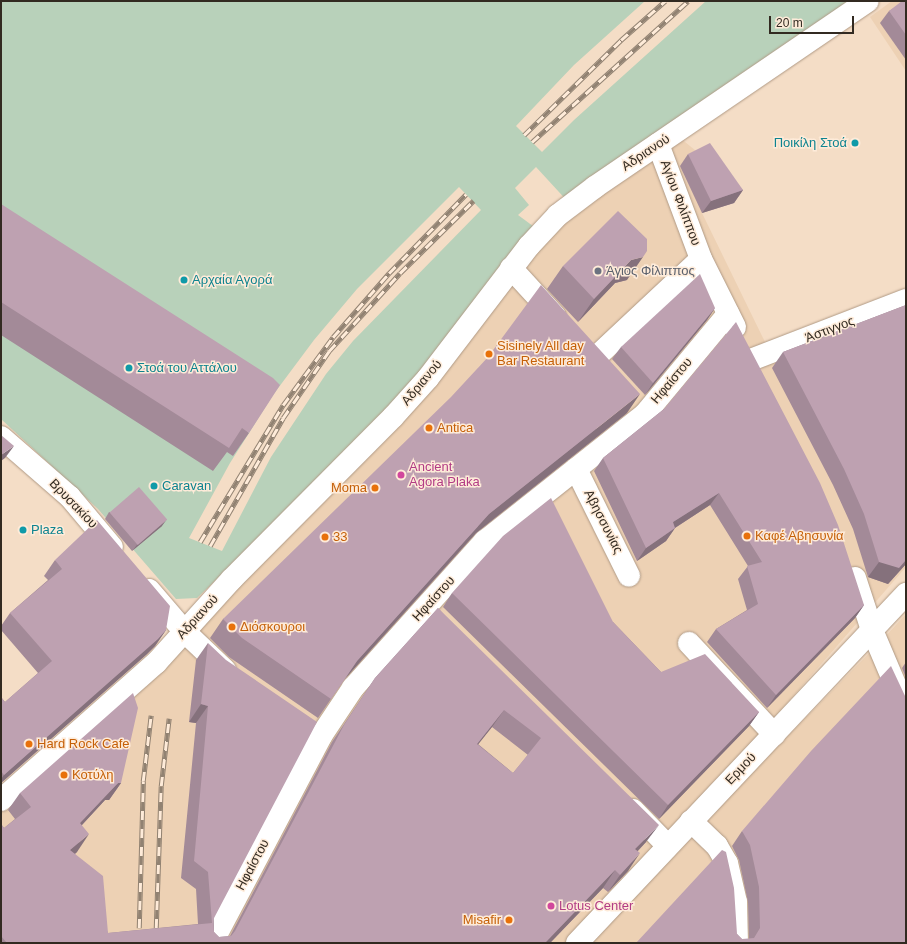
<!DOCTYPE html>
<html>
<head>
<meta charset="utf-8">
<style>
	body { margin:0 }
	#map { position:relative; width:907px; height:944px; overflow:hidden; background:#f4ddc6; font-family:Arial,sans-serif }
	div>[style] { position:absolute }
	.built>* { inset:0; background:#edd1b4 }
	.green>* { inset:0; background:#b8d1ba }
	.roads { filter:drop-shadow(0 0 1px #b09a85) drop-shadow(0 0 1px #b09a85) }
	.pedestrian>* { height:22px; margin:-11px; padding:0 11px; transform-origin:11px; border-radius:11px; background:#fff }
	.minor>* { height:22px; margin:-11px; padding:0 11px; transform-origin:11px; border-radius:11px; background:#fff }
	.tertiary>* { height:22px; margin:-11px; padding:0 11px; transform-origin:11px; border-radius:11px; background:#fff }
	.rail>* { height:4.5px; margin-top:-2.25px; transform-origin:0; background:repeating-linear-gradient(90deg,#feebd9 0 9px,#918272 0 18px); box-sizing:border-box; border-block:1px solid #918272 }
	.wall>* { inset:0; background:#a38a98 }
	.shaded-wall>* { inset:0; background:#85717c }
	.building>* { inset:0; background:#bea1b1; transform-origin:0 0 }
	.dots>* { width:11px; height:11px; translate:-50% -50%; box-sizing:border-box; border:2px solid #feebd9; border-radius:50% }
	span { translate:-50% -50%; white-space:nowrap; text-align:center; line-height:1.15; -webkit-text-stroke:3px #feebd9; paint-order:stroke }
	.culture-label { font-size:13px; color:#0d838f }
	.right { translate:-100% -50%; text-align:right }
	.left { translate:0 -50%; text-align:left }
	.street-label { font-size:13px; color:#322a21 }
	.worship-label { font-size:13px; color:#5b616d }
	.food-label { font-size:13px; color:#c56008 }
	.hotel-label { font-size:13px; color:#b23c85 }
	.frame { position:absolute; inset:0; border:2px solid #322a21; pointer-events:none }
	.scale { position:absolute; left:769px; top:16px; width:85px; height:18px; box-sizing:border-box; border:2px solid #322a21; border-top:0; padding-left:5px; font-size:12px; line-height:14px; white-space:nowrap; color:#322a21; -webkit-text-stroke:3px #feebd9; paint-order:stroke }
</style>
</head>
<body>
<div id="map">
	<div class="built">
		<i style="clip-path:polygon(892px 1px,906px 1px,906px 71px,870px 17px)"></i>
		<i style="clip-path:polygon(674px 133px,701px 155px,702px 213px,765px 342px,906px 298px,906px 567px,663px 845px,571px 943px,1px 943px,1px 785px,148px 655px,543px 231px)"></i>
		<i style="clip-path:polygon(906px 614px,906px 943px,585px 943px,884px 638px)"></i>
	</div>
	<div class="green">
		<i style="clip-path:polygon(evenodd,1px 1px,645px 1px,574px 65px,516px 126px,542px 152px,574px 120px,706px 1px,853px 1px,570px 204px,536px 167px,515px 188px,529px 205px,518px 215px,537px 229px,480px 302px,351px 451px,197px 598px,176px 599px,98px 509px,1px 419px,1px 1px,459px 187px,481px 210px,353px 341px,326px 374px,271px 457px,222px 551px,189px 538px,230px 463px,273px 395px,314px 340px,357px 289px,459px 187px)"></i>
	</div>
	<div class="roads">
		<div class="pedestrian">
			<i style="left:658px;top:144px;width:123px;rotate:69.5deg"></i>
			<i style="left:701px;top:259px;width:76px;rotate:63.4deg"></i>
			<i style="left:511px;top:268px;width:65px;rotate:47.5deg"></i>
			<i style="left:594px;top:359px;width:146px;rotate:-43.1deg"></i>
			<i style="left:753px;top:359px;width:164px;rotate:-21.1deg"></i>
			<i style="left:576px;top:469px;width:119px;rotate:63.6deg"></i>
			<i style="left:855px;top:578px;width:55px;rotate:71.9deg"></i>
			<i style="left:185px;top:632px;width:55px;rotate:43.5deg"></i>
			<i style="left:689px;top:643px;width:125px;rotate:47deg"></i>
			<i style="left:1px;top:800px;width:207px;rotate:-41.5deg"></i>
			<i style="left:156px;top:663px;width:113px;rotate:-47.9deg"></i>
			<i style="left:232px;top:579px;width:228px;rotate:-45.2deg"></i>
			<i style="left:393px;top:417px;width:52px;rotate:-48.1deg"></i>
			<i style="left:428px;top:378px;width:166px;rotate:-52.6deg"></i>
			<i style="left:529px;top:246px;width:42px;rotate:-46.9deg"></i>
			<i style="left:558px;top:215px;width:46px;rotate:-37.1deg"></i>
			<i style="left:595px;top:187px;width:330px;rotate:-34.3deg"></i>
			<i style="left:633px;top:810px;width:50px;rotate:45.8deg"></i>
			<i style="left:691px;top:821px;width:36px;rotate:44deg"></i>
			<i style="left:717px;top:846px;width:20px;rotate:60deg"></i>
			<i style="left:727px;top:863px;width:40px;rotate:77deg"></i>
			<i style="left:736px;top:902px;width:41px;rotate:88.6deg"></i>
			<i style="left:212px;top:943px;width:234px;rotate:-62.2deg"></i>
			<i style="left:321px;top:736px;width:58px;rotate:-56.3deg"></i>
			<i style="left:353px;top:688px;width:198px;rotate:-48.1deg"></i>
			<i style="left:485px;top:541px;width:204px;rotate:-38.4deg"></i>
			<i style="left:645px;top:414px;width:130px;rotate:-50.3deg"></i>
		</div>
		<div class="minor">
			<i style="left:1px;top:437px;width:91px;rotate:41deg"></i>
			<i style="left:70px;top:497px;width:65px;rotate:50deg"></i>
			<i style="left:149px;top:590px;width:55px;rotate:49.4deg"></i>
			<i style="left:872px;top:630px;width:87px;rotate:67deg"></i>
		</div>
		<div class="tertiary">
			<i style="left:577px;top:943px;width:480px;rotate:-46.7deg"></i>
		</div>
	</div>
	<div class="rail">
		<i style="left:524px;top:135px;width:136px;rotate:-44.4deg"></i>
		<i style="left:621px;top:40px;width:59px;rotate:-41.6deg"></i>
		<i style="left:532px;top:142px;width:210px;rotate:-42.1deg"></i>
		<i style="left:200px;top:542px;width:160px;rotate:-58.8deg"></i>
		<i style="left:283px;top:405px;width:84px;rotate:-53.7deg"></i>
		<i style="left:333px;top:337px;width:85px;rotate:-48.8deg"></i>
		<i style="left:389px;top:273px;width:110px;rotate:-45.7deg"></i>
		<i style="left:210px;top:546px;width:147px;rotate:-60.3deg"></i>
		<i style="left:283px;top:418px;width:81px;rotate:-55.5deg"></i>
		<i style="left:329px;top:351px;width:105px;rotate:-47.7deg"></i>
		<i style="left:400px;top:273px;width:103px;rotate:-44.6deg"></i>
		<i style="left:139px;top:928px;width:147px;rotate:-88.4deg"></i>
		<i style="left:143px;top:781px;width:66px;rotate:-83.1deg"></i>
		<i style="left:156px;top:928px;width:142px;rotate:-88deg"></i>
		<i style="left:161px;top:786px;width:68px;rotate:-83.3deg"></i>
	</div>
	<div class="wall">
		<i style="clip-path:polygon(906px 1px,906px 60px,880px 23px,889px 11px)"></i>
		<i style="clip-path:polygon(688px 154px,743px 190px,734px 203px,702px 213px,680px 166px)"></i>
		<i style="clip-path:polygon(1px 204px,249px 433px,233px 456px,227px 452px,213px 471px,1px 335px)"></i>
		<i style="clip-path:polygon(563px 266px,627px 280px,615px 283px,578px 322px,547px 289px)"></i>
		<i style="clip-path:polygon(906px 305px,906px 564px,888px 584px,868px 577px,853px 529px,833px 485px,772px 368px,783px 352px)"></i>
		<i style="clip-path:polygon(715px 308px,707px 320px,645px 395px,612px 359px,621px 347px)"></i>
		<i style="clip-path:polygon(664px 409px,864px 605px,855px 618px,767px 708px,707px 642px,716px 629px,747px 610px,738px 579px,748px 566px,710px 505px,675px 528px,666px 541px,637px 561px,594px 471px,603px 458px)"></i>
		<i style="clip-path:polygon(627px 413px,476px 533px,346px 677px,318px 718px,229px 657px,210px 638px,223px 619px)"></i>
		<i style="clip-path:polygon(109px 512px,162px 526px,132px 551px,105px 519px)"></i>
		<i style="clip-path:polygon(55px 560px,166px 630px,155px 646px,147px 654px,1px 783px,1px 697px,5px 702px,38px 673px,1px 630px,1px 626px,10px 613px,48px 580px,44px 576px)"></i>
		<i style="clip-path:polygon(452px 593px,613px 622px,661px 672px,759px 712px,749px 726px,659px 819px,443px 607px)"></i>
		<i style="clip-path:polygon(evenodd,438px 608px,646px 842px,638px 851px,628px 871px,608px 892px,603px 888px,550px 943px,1px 943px,1px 824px,4px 828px,15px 819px,8px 810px,20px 793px,121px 783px,109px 800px,105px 800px,82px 825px,77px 852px,75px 854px,108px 933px,198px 924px,196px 889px,181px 878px,196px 723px,189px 722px,196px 660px,208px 643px,214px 932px,219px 937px,230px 936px,332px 742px,375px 678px,438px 608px,492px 727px,528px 755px,513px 773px,478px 744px,492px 727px)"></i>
		<i style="clip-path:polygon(906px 662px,906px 678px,902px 668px)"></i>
		<i style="clip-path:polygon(742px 831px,906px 943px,636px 943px,737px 934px,742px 939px,749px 939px,748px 902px,739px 860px,732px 846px)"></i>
	</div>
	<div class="shaded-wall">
		<i style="clip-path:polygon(743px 190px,734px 203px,702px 213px,711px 201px)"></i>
		<i style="clip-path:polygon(643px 257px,627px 280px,615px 283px,578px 322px,594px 299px,631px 260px)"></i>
		<i style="clip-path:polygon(715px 308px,707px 320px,645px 395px,653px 383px)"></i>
		<i style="clip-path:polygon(640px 394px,627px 413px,476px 533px,344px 680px,357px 661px,489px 514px)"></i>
		<i style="clip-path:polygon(14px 446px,5px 458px,1px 461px,1px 455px)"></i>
		<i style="clip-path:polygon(719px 493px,710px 505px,664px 535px,673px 522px)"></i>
		<i style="clip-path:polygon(167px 519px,162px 526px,132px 551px,137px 545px)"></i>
		<i style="clip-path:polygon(675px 528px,666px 541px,637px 561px,646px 548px)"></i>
		<i style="clip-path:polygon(906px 560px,906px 564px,888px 584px,868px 577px,879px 562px)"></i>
		<i style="clip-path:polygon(864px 605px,855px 618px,767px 708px,776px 695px)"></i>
		<i style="clip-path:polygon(166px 630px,155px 646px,147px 654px,1px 783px,1px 779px,4px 775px)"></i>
		<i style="clip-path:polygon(201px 704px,208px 706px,196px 723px,189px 722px)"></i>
		<i style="clip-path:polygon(504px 710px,492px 727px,465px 761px,477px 744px)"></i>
		<i style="clip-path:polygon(759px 712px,749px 726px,659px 819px,668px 805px)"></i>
		<i style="clip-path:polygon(118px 783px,121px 783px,109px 800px,105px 800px,68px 840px,80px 823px)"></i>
		<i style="clip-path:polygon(659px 825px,646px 842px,623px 866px,635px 849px)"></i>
		<i style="clip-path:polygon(89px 834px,77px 852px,58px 867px,70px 850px)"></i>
		<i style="clip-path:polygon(640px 853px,628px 871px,608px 892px,620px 875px)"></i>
		<i style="clip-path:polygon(615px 870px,603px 888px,550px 943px,545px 943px)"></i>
	</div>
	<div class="building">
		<i style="clip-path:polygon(902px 1px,906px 1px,906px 35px,889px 11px)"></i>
		<i style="clip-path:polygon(710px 143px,743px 190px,711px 201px,688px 154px)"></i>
		<i style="clip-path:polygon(1px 204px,273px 378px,280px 385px,249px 433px,242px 428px,229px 448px,1px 302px)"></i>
		<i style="clip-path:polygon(618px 211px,647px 239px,647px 251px,643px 257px,631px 260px,594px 299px,563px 266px)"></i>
		<i style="clip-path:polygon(700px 274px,715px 308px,653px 383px,621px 347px)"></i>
		<i style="clip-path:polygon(541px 285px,640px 394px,489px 514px,357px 661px,331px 699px,242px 638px,223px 619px,451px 397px,488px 357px)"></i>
		<i style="clip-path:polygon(906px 305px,906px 560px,899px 568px,879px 562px,864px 514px,844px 469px,783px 352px)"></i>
		<i style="clip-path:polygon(736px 322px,820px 483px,838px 525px,864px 605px,776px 695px,716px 629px,758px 604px,747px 566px,762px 562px,719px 493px,673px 522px,675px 528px,646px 548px,603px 458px,664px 409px)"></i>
		<i style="clip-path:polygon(1px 435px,14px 446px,1px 455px)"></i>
		<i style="left:139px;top:487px;width:43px;height:39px;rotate:49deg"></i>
		<i style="clip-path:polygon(551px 498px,613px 622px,661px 672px,705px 654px,759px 712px,668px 805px,452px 593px,503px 536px)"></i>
		<i style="clip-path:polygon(97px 520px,170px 606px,166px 630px,158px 639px,4px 775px,1px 771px,1px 697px,5px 702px,52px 661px,10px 613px,62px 569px,55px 560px)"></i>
		<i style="clip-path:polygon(evenodd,438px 608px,659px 825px,635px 849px,640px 853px,620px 875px,615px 870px,545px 943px,7px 943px,1px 936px,1px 824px,4px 828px,31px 807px,20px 793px,133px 693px,138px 708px,121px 783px,118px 783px,80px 823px,89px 834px,70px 850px,103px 876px,108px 933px,212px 923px,208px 872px,194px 861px,208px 706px,201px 704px,208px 643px,226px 660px,317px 722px,213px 920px,214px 932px,219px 937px,231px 936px,235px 931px,344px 725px,375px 678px,438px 608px,504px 710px,541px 738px,513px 773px,477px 744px,504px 710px)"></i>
		<i style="clip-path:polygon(891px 666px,906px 698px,906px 943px,636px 943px,722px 850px,726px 852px,734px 888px,737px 934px,742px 939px,754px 938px,760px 928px,759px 887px,750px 845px,742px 831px,811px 751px)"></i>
	</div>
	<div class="dots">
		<i style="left:855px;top:143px;background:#0f9aa8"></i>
		<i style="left:598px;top:271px;background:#6b7280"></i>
		<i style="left:184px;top:280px;background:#0f9aa8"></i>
		<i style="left:489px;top:354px;background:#e8710a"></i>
		<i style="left:129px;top:368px;background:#0f9aa8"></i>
		<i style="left:429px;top:428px;background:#e8710a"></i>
		<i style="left:401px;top:475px;background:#d1479c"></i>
		<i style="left:154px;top:486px;background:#0f9aa8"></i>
		<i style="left:375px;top:488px;background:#e8710a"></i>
		<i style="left:23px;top:530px;background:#0f9aa8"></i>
		<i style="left:747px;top:536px;background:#e8710a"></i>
		<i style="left:325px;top:537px;background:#e8710a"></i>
		<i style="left:232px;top:627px;background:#e8710a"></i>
		<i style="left:29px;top:744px;background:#e8710a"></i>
		<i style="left:64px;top:775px;background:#e8710a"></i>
		<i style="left:551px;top:906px;background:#d1479c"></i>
		<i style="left:509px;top:920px;background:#e8710a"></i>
	</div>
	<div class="culture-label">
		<span class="right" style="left:847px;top:143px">Ποικίλη Στοά</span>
		<span class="left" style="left:192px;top:280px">Αρχαία Αγορά</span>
		<span class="left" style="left:137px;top:368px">Στοά του Αττάλου</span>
		<span class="left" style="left:162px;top:486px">Caravan</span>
		<span class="left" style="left:31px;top:530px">Plaza</span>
	</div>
	<div class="street-label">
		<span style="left:646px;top:153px;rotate:-34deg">Αδριανού</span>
		<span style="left:680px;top:203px;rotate:69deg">Αγίου Φιλίππου</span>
		<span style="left:830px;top:330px;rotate:-21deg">Άστιγγος</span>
		<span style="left:672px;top:381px;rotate:-50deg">Ηφαίστου</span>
		<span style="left:422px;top:383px;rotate:-50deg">Αδριανού</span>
		<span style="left:73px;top:504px;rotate:46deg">Βρυσακίου</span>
		<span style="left:603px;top:522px;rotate:63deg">Αβησσυνίας</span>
		<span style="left:434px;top:599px;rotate:-48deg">Ηφαίστου</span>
		<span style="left:198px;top:617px;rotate:-48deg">Αδριανού</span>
		<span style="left:741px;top:769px;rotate:-47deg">Ερμού</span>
		<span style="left:253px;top:865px;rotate:-62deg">Ηφαίστου</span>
	</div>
	<div class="worship-label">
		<span class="left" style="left:606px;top:271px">Άγιος Φίλιππος</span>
	</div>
	<div class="food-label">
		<span class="left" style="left:497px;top:354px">Sisinely All day<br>Bar Restaurant</span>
		<span class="left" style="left:437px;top:428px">Antica</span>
		<span class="right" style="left:367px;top:488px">Moma</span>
		<span class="left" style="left:755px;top:536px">Καφέ Αβησυνία</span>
		<span class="left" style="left:333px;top:537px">33</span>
		<span class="left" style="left:240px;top:627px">Διόσκουροι</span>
		<span class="left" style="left:37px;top:744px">Hard Rock Cafe</span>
		<span class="left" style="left:72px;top:775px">Κοτύλη</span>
		<span class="right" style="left:501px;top:920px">Misafir</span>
	</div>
	<div class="hotel-label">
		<span class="left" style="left:409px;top:475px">Ancient<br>Agora Plaka</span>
		<span class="left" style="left:559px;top:906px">Lotus Center</span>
	</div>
	<div class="frame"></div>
	<div class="scale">20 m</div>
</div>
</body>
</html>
